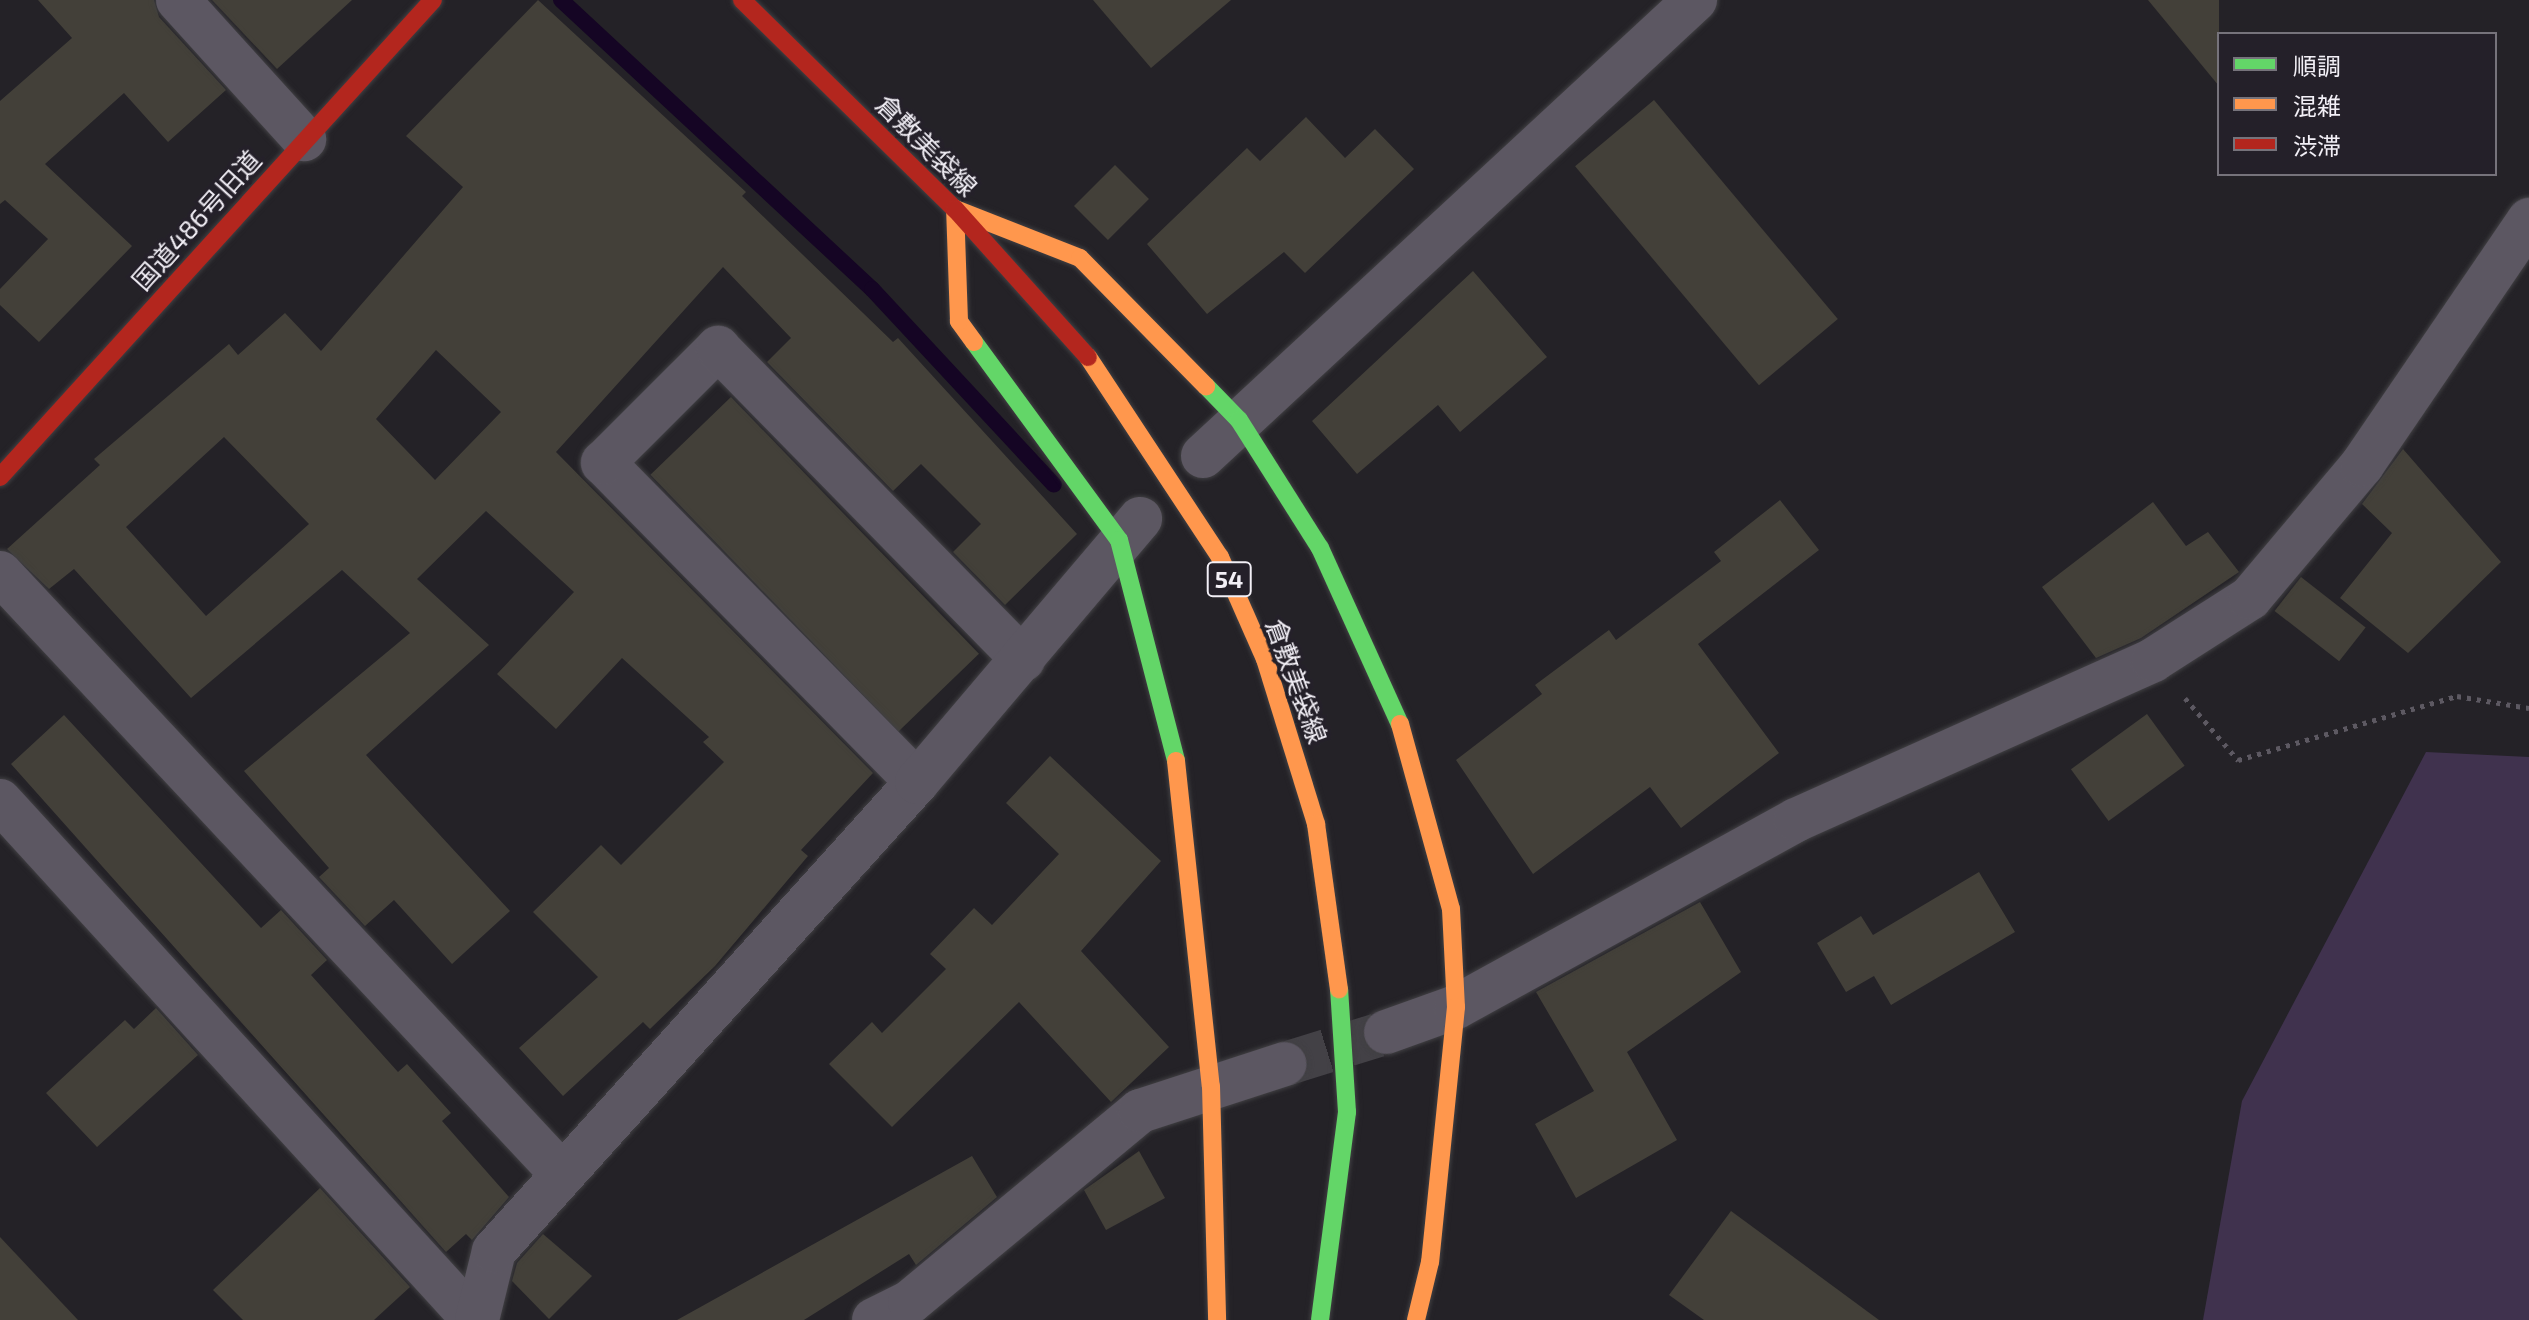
<!DOCTYPE html>
<html>
<head>
<meta charset="utf-8">
<style>
	body { margin:0 }
	#map { position:relative; width:2529px; height:1320px; overflow:hidden; background:#242227; font-family:"Exo 2","Noto Sans JP",sans-serif }
	div>[style] { position:absolute }
	.green>* { inset:0; background:#40324e }
	.stream>* { height:16px; margin:-8px; padding:0 8px; transform-origin:8px; border-radius:8px; background:#150524 }
	.building>* { inset:0; background:#434039; transform-origin:0 0 }
	.street-tunnel>* { height:44px; margin-top:-22px; transform-origin:0; background:repeating-linear-gradient(90deg,#434146 0 44px,transparent 0 66px) }
	.path>* { height:5px; margin-top:-2.5px; transform-origin:0; background:repeating-linear-gradient(90deg,#5d5962 0 4px,transparent 0 10px) }
	.roads { filter:drop-shadow(0 0 2px #414043) drop-shadow(0 0 2px #414043) }
	.street>* { height:44px; margin:-22px; padding:0 22px; transform-origin:22px; border-radius:22px; background:#5c5762 }
	.fast>* { height:18px; margin:-9px; padding:0 9px; transform-origin:9px; border-radius:9px; background:#63d668 }
	.slow>* { height:18px; margin:-9px; padding:0 9px; transform-origin:9px; border-radius:9px; background:#ff974d }
	.jam>* { height:18px; margin:-9px; padding:0 9px; transform-origin:9px; border-radius:9px; background:#b3261e }
	span { translate:-50% -50%; white-space:nowrap; text-align:center; line-height:1.15; -webkit-text-stroke:7px #242029; paint-order:stroke }
	.shield-label span { padding:2px 6px; background:#242029; border:2px solid; border-radius:6px; -webkit-text-stroke-width:0 }
	.shield-label { font-size:24px; color:#f2eff6; font-weight:700 }
	.street-label { font-size:26px; color:#f2eff6 }
	.legend { position:absolute; left:2217px; top:32px; width:280px; height:144px; box-sizing:border-box; background:#242029; border:2px solid #76737b; margin:0; padding:10px 14px; list-style:none; font-size:24px; color:#f2eff6 }
	.legend li { display:flex; align-items:center; gap:16px; height:40px }
	.legend b { width:40px; border:2px solid #76737b }
</style>
</head>
<body>
<div id="map">
	<div class="green">
		<i style="clip-path:polygon(2426px 752px,2529px 757px,2529px 1320px,2203px 1320px,2242px 1101px)"></i>
	</div>
	<div class="stream">
		<i style="left:561px;top:0;width:425px;rotate:42.9deg"></i>
		<i style="left:872px;top:289px;width:267px;rotate:47.1deg"></i>
	</div>
	<div class="building">
		<i style="clip-path:polygon(38px 0,154px 0,159px 17px,226px 90px,168px 142px,124px 93px,45px 164px,132px 246px,39px 342px,0 305px,0 289px,48px 239px,5px 200px,0 204px,0 101px,72px 38px)"></i>
		<i style="clip-path:polygon(212px 0,352px 0,277px 69px)"></i>
		<i style="clip-path:polygon(evenodd,538px 0,746px 192px,742px 196px,893px 342px,898px 338px,1077px 534px,1005px 605px,953px 552px,981px 524px,921px 464px,893px 491px,767px 362px,791px 338px,723px 267px,556px 452px,873px 773px,801px 850px,808px 856px,715px 966px,650px 1029px,643px 1022px,563px 1096px,519px 1048px,598px 977px,533px 912px,601px 845px,621px 865px,724px 762px,703px 742px,709px 737px,622px 658px,556px 729px,497px 674px,574px 592px,486px 511px,417px 579px,489px 645px,366px 755px,510px 911px,452px 964px,394px 900px,365px 926px,319px 877px,329px 868px,244px 771px,410px 633px,342px 570px,191px 698px,74px 569px,49px 589px,7px 549px,100px 465px,94px 459px,229px 344px,238px 355px,285px 313px,321px 351px,463px 187px,406px 136px,538px 0,436px 350px,501px 412px,435px 480px,376px 419px,436px 350px,538px 0,224px 437px,309px 524px,206px 616px,126px 527px,224px 437px)"></i>
		<i style="clip-path:polygon(1093px 0,1231px 0,1151px 68px)"></i>
		<i style="clip-path:polygon(2148px 0,2219px 0,2219px 86px)"></i>
		<i style="left:1654px;top:100px;width:286px;height:103px;rotate:50deg"></i>
		<i style="clip-path:polygon(1306px 117px,1345px 158px,1375px 129px,1414px 169px,1305px 273px,1284px 252px,1207px 314px,1147px 244px,1247px 148px,1260px 161px)"></i>
		<i style="left:1115px;top:165px;width:48px;height:58px;rotate:45deg"></i>
		<i style="clip-path:polygon(1473px 271px,1547px 357px,1460px 432px,1438px 405px,1357px 474px,1312px 421px)"></i>
		<i style="left:731px;top:397px;width:357px;height:112px;rotate:46deg"></i>
		<i style="clip-path:polygon(2403px 449px,2501px 562px,2408px 653px,2340px 598px,2392px 533px,2362px 504px)"></i>
		<i style="clip-path:polygon(1780px 500px,1819px 550px,1698px 644px,1779px 753px,1681px 828px,1650px 787px,1533px 874px,1456px 760px,1542px 694px,1535px 685px,1609px 630px,1616px 640px,1721px 561px,1714px 552px)"></i>
		<i style="clip-path:polygon(2153px 502px,2186px 546px,2208px 532px,2239px 572px,2141px 638px,2096px 658px,2042px 587px)"></i>
		<i style="left:2301px;top:577px;width:82px;height:43px;rotate:38deg"></i>
		<i style="left:2147px;top:714px;width:64px;height:94px;rotate:54deg"></i>
		<i style="clip-path:polygon(64px 715px,261px 928px,281px 910px,327px 960px,311px 975px,398px 1072px,407px 1064px,451px 1113px,442px 1121px,509px 1197px,472px 1240px,466px 1234px,446px 1252px,11px 764px)"></i>
		<i style="clip-path:polygon(1050px 756px,1161px 861px,1081px 951px,1169px 1047px,1111px 1102px,1019px 1002px,892px 1127px,829px 1064px,872px 1022px,882px 1033px,946px 969px,930px 954px,974px 908px,992px 925px,1059px 854px,1006px 803px)"></i>
		<i style="clip-path:polygon(1979px 872px,2015px 932px,1891px 1005px,1874px 976px,1846px 992px,1817px 943px,1861px 916px,1873px 935px)"></i>
		<i style="clip-path:polygon(1700px 902px,1741px 972px,1627px 1052px,1677px 1140px,1576px 1198px,1535px 1124px,1594px 1091px,1536px 992px)"></i>
		<i style="clip-path:polygon(156px 1008px,198px 1055px,97px 1147px,46px 1093px,125px 1020px,134px 1029px)"></i>
		<i style="clip-path:polygon(1139px 1151px,1165px 1198px,1106px 1230px,1084px 1190px)"></i>
		<i style="clip-path:polygon(972px 1156px,997px 1197px,916px 1265px,909px 1254px,804px 1320px,677px 1320px)"></i>
		<i style="clip-path:polygon(320px 1188px,410px 1287px,374px 1320px,243px 1320px,213px 1290px)"></i>
		<i style="clip-path:polygon(1731px 1211px,1879px 1320px,1704px 1320px,1669px 1295px)"></i>
		<i style="clip-path:polygon(543px 1234px,592px 1276px,549px 1319px,512px 1281px,517px 1263px)"></i>
		<i style="clip-path:polygon(0 1237px,78px 1320px,0 1320px)"></i>
	</div>
	<div class="street-tunnel">
		<i style="left:1285px;top:1064px;width:97px;rotate:-17.3deg"></i>
	</div>
	<div class="path">
		<i style="left:2185px;top:698px;width:82px;rotate:49.5deg"></i>
		<i style="left:2238px;top:760px;width:228px;rotate:-16.3deg"></i>
		<i style="left:2457px;top:696px;width:73px;rotate:9.5deg"></i>
	</div>
	<div class="roads">
		<div class="street">
			<i style="left:178px;top:0;width:188px;rotate:47.8deg"></i>
			<i style="left:1203px;top:456px;width:671px;rotate:-42.83deg"></i>
			<i style="left:0;top:573px;width:821px;rotate:46.92deg"></i>
			<i style="left:917px;top:782px;width:448px;rotate:-134.5deg"></i>
			<i style="left:603px;top:463px;width:163px;rotate:-45deg"></i>
			<i style="left:718px;top:348px;width:436px;rotate:45.6deg"></i>
			<i style="left:0;top:801px;width:703px;rotate:47.59deg"></i>
			<i style="left:1386px;top:1032px;width:74px;rotate:-19.7deg"></i>
			<i style="left:1456px;top:1007px;width:388px;rotate:-28.8deg"></i>
			<i style="left:1796px;top:820px;width:391px;rotate:-24.1deg"></i>
			<i style="left:2153px;top:660px;width:115px;rotate:-32.6deg"></i>
			<i style="left:2250px;top:598px;width:174px;rotate:-49.9deg"></i>
			<i style="left:2362px;top:465px;width:297px;rotate:-55.7deg"></i>
			<i style="left:477px;top:1320px;width:71px;rotate:-76.2deg"></i>
			<i style="left:494px;top:1251px;width:632px;rotate:-47.95deg"></i>
			<i style="left:917px;top:782px;width:345px;rotate:-49.7deg"></i>
			<i style="left:874px;top:1320px;width:40px;rotate:-26.6deg"></i>
			<i style="left:910px;top:1302px;width:299px;rotate:-39.7deg"></i>
			<i style="left:1140px;top:1111px;width:152px;rotate:-18deg"></i>
		</div>
		<div class="fast">
			<i style="left:974px;top:342px;width:245px;rotate:53.8deg"></i>
			<i style="left:1119px;top:540px;width:228px;rotate:75.5deg"></i>
			<i style="left:1206px;top:386px;width:47px;rotate:45.9deg"></i>
			<i style="left:1239px;top:420px;width:151px;rotate:57.7deg"></i>
			<i style="left:1320px;top:548px;width:193px;rotate:65.6deg"></i>
			<i style="left:1320px;top:1320px;width:210px;rotate:-82.6deg"></i>
			<i style="left:1347px;top:1112px;width:123px;rotate:-93.7deg"></i>
		</div>
		<div class="slow">
			<i style="left:974px;top:342px;width:26px;rotate:-126deg"></i>
			<i style="left:959px;top:321px;width:112px;rotate:-92deg"></i>
			<i style="left:955px;top:209px;width:134px;rotate:21.4deg"></i>
			<i style="left:1080px;top:258px;width:180px;rotate:45.5deg"></i>
			<i style="left:1088px;top:357px;width:240px;rotate:56.6deg"></i>
			<i style="left:1220px;top:557px;width:111px;rotate:66.2deg"></i>
			<i style="left:1265px;top:659px;width:173px;rotate:72.8deg"></i>
			<i style="left:1316px;top:824px;width:167px;rotate:82.1deg"></i>
			<i style="left:1400px;top:724px;width:192px;rotate:74.6deg"></i>
			<i style="left:1451px;top:909px;width:98px;rotate:87.1deg"></i>
			<i style="left:1456px;top:1007px;width:256px;rotate:95.8deg"></i>
			<i style="left:1430px;top:1262px;width:60px;rotate:103.6deg"></i>
			<i style="left:1176px;top:761px;width:327px;rotate:83.9deg"></i>
			<i style="left:1211px;top:1086px;width:234px;rotate:88.5deg"></i>
		</div>
		<div class="jam">
			<i style="left:742px;top:0;width:298px;rotate:44.5deg"></i>
			<i style="left:955px;top:209px;width:199px;rotate:48.1deg"></i>
			<i style="left:0;top:477px;width:644px;rotate:-47.77deg"></i>
		</div>
	</div>
	<div class="shield-label">
		<span style="left:1229px;top:579px">54</span>
	</div>
	<div class="street-label">
		<span style="left:927px;top:145px;rotate:45deg">倉敷美袋線</span>
		<span style="left:196px;top:220px;rotate:-48deg">国道486号旧道</span>
		<span style="left:1297px;top:681px;rotate:70deg">倉敷美袋線</span>
	</div>
	<ul class="legend">
	<li><b style="height:10px;background:#63d668"></b>順調</li>
	<li><b style="height:10px;background:#ff974d"></b>混雑</li>
	<li><b style="height:10px;background:#b3261e"></b>渋滞</li>
	</ul>
</div>
</body>
</html>
